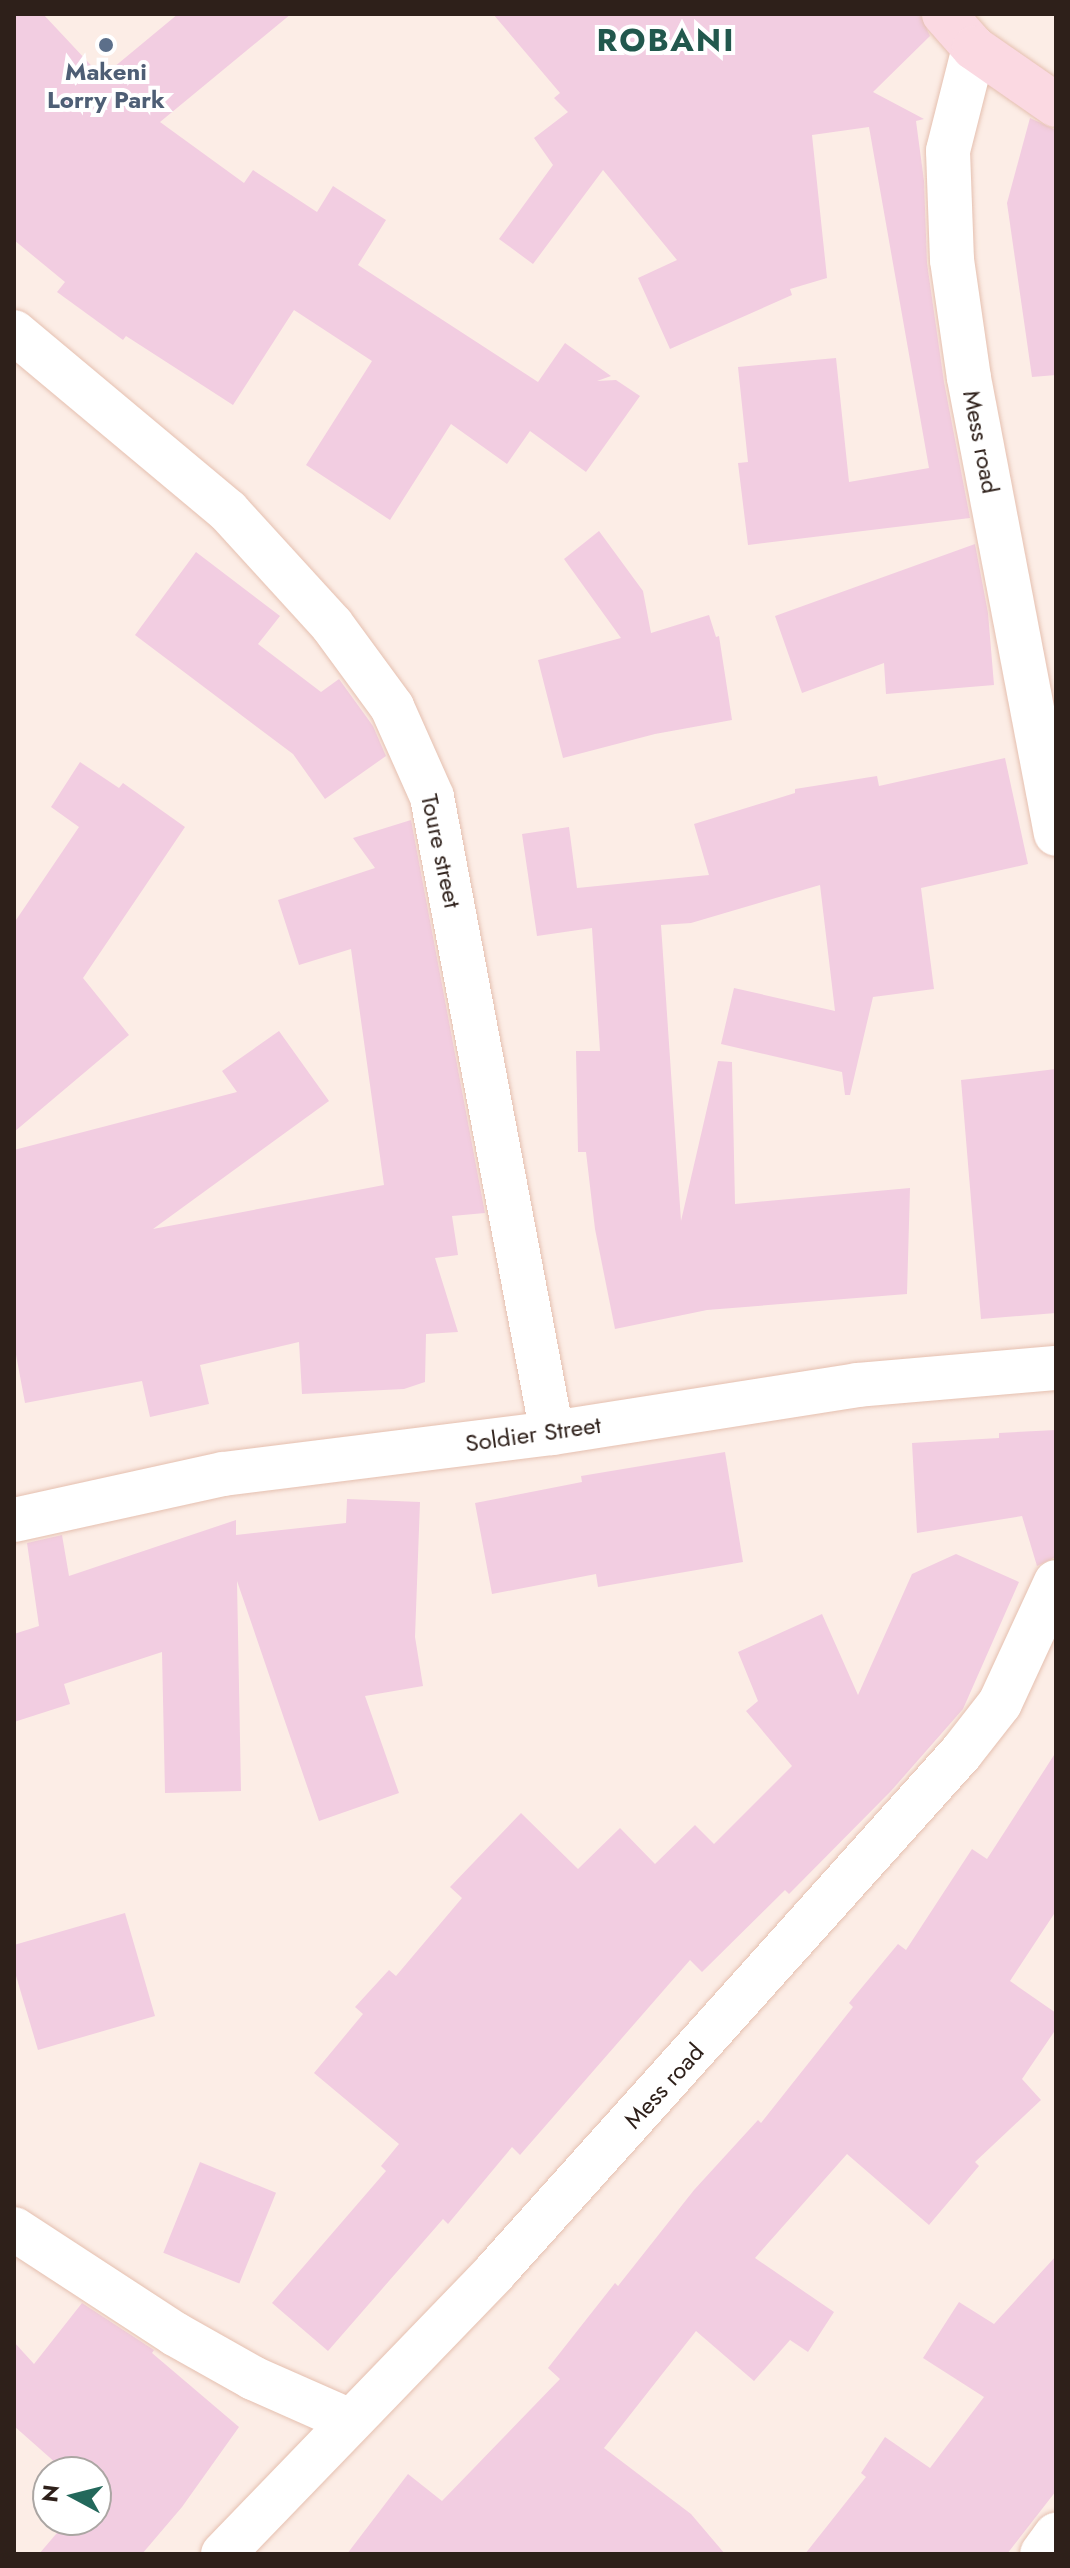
<!DOCTYPE html>
<html>
<head>
<meta charset="utf-8">
<style>
	body { margin:0 }
	#map { position:relative; width:1070px; height:2568px; overflow:hidden; background:#fcede6; font-family:Jost,sans-serif }
	div>[style] { position:absolute }
	.building>* { inset:0; background:#f2cde1; transform-origin:0 0 }
	.roads { filter:drop-shadow(0 0 2px #e5c0b0) drop-shadow(0 0 2px #e5c0b0) }
	.minor>* { height:44px; margin:-22px; padding:0 22px; transform-origin:22px; border-radius:22px; background:#fff }
	.primary>* { height:44px; margin:-22px; padding:0 22px; transform-origin:22px; border-radius:22px; background:#fbd9e2 }
	.dots>* { width:22px; height:22px; translate:-50% -50%; box-sizing:border-box; border:4px solid #fff; border-radius:50% }
	span { translate:-50% -50%; white-space:nowrap; text-align:center; line-height:1.15; -webkit-text-stroke:8px #fff; paint-order:stroke }
	.service-label { font-size:24px; color:#4e5e75; font-weight:700 }
	.street-label { font-size:24px; color:#2e201a }
	.district-label { font-size:32px; color:#22584d; font-weight:700; letter-spacing:2px }
	.frame { position:absolute; inset:0; border:16px solid #2e201a; pointer-events:none }
	.north { position:absolute; left:32px; top:2456px; width:80px; height:80px; box-sizing:border-box; background:#fff; border:2px solid #aba6a3; border-radius:50%; rotate:277deg; font-size:22px; font-weight:700; line-height:32px; text-align:center; color:#2e201a }
	.north::after { content:''; display:block; margin:auto; width:28px; height:36px; background:#23685b; clip-path:polygon(50% 0,100% 100%,50% 72%,0 100%) }
</style>
</head>
<body>
<div id="map">
	<div class="building">
		<i style="clip-path:polygon(14px 14px,43px 14px,102px 77px,178px 14px,291px 14px,160px 122px,244px 183px,253px 170px,317px 212px,333px 186px,386px 220px,358px 265px,538px 382px,565px 343px,611px 376px,597px 381px,616px 380px,640px 396px,586px 472px,530px 431px,507px 464px,451px 424px,390px 520px,306px 465px,372px 361px,294px 310px,233px 405px,126px 336px,123px 340px,57px 292px,65px 282px,14px 240px)"></i>
		<i style="clip-path:polygon(493px 14px,920px 14px,930px 36px,873px 92px,924px 119px,916px 121px,924px 181px,927px 263px,944px 382px,970px 518px,748px 545px,738px 463px,748px 462px,738px 367px,836px 358px,849px 482px,929px 468px,869px 127px,812px 135px,827px 278px,790px 289px,792px 295px,670px 349px,638px 278px,677px 260px,603px 170px,533px 264px,499px 239px,553px 165px,534px 138px,568px 112px,554px 98px,560px 93px)"></i>
		<i style="clip-path:polygon(1030px 118px,1056px 130px,1056px 375px,1032px 377px,1007px 203px)"></i>
		<i style="clip-path:polygon(599px 531px,643px 591px,651px 633px,709px 615px,716px 637px,719px 636px,732px 720px,655px 734px,563px 758px,538px 660px,621px 638px,564px 559px)"></i>
		<i style="clip-path:polygon(975px 544px,988px 613px,994px 685px,886px 694px,884px 663px,802px 693px,775px 616px)"></i>
		<i style="clip-path:polygon(196px 552px,280px 616px,258px 644px,321px 692px,339px 679px,373px 726px,386px 756px,325px 799px,293px 754px,135px 635px)"></i>
		<i style="clip-path:polygon(1005px 758px,1028px 864px,921px 888px,934px 989px,873px 997px,850px 1095px,845px 1095px,842px 1072px,721px 1044px,734px 988px,835px 1011px,820px 885px,691px 923px,661px 925px,681px 1221px,718px 1061px,732px 1062px,735px 1204px,910px 1188px,907px 1294px,707px 1310px,615px 1329px,595px 1229px,586px 1152px,578px 1152px,576px 1051px,600px 1051px,592px 928px,537px 936px,522px 834px,569px 827px,577px 888px,709px 875px,694px 824px,795px 793px,795px 789px,877px 776px,879px 786px)"></i>
		<i style="clip-path:polygon(80px 762px,119px 788px,123px 783px,185px 827px,83px 978px,129px 1035px,14px 1132px,14px 923px,79px 827px,51px 807px)"></i>
		<i style="clip-path:polygon(411px 820px,485px 1213px,452px 1216px,458px 1255px,435px 1258px,458px 1332px,426px 1334px,425px 1382px,404px 1389px,302px 1394px,299px 1342px,200px 1365px,209px 1404px,150px 1417px,142px 1381px,25px 1403px,14px 1344px,14px 1150px,237px 1092px,222px 1071px,279px 1031px,329px 1101px,153px 1229px,384px 1185px,351px 949px,299px 965px,278px 900px,375px 868px,353px 838px)"></i>
		<i style="clip-path:polygon(1056px 1069px,1056px 1313px,981px 1319px,961px 1080px)"></i>
		<i style="clip-path:polygon(1056px 1430px,1056px 1557px,1037px 1566px,1022px 1516px,917px 1533px,912px 1443px,999px 1438px,999px 1433px)"></i>
		<i style="clip-path:polygon(725px 1452px,743px 1562px,598px 1587px,596px 1574px,492px 1594px,475px 1503px,582px 1482px,581px 1476px)"></i>
		<i style="clip-path:polygon(347px 1499px,420px 1502px,415px 1637px,423px 1686px,365px 1696px,399px 1793px,319px 1821px,237px 1581px,241px 1791px,165px 1793px,162px 1652px,64px 1684px,70px 1704px,14px 1722px,14px 1634px,39px 1626px,27px 1543px,62px 1535px,69px 1576px,236px 1520px,236px 1535px,346px 1523px)"></i>
		<i style="clip-path:polygon(956px 1554px,1019px 1582px,963px 1709px,891px 1791px,789px 1894px,785px 1890px,702px 1972px,690px 1960px,520px 2155px,512px 2147px,448px 2224px,443px 2219px,328px 2351px,272px 2303px,386px 2171px,381px 2166px,399px 2144px,314px 2073px,363px 2014px,355px 2007px,389px 1970px,396px 1976px,462px 1898px,450px 1887px,521px 1813px,578px 1869px,620px 1828px,655px 1864px,695px 1825px,714px 1844px,792px 1766px,746px 1711px,758px 1701px,738px 1652px,822px 1614px,858px 1695px,912px 1574px)"></i>
		<i style="clip-path:polygon(1056px 1752px,1056px 1911px,1010px 1981px,1056px 2013px,1056px 2029px,1022px 2079px,1041px 2100px,975px 2162px,979px 2166px,929px 2225px,847px 2154px,755px 2258px,834px 2312px,808px 2352px,790px 2340px,754px 2381px,696px 2331px,604px 2448px,691px 2514px,725px 2554px,347px 2554px,408px 2474px,442px 2501px,560px 2379px,548px 2368px,615px 2283px,618px 2286px,694px 2190px,758px 2120px,761px 2123px,853px 2007px,849px 2003px,898px 1944px,906px 1950px,972px 1849px,987px 1859px)"></i>
		<i style="clip-path:polygon(125px 1913px,155px 2016px,38px 2050px,14px 1969px,14px 1945px)"></i>
		<i style="left:200px;top:2162px;width:82px;height:98px;rotate:22deg"></i>
		<i style="clip-path:polygon(1056px 2256px,1056px 2491px,1007px 2554px,805px 2554px,866px 2477px,861px 2473px,885px 2437px,930px 2468px,984px 2397px,923px 2358px,959px 2302px,994px 2324px)"></i>
		<i style="clip-path:polygon(82px 2303px,154px 2350px,152px 2353px,239px 2427px,182px 2507px,142px 2554px,39px 2554px,68px 2520px,96px 2520px,96px 2472px,66px 2472px,14px 2426px,14px 2342px,34px 2364px)"></i>
	</div>
	<div class="roads">
		<div class="minor">
			<i style="left:974px;top:48px;width:106px;rotate:104.2deg"></i>
			<i style="left:948px;top:151px;width:109px;rotate:87.9deg"></i>
			<i style="left:952px;top:260px;width:119px;rotate:81.8deg"></i>
			<i style="left:969px;top:378px;width:464px;rotate:79.2deg"></i>
			<i style="left:14px;top:332px;width:279px;rotate:39.9deg"></i>
			<i style="left:228px;top:511px;width:154px;rotate:47.6deg"></i>
			<i style="left:332px;top:625px;width:102px;rotate:53.8deg"></i>
			<i style="left:392px;top:707px;width:98px;rotate:66deg"></i>
			<i style="left:432px;top:797px;width:647px;rotate:79.32deg"></i>
			<i style="left:14px;top:1520px;width:214px;rotate:-12.4deg"></i>
			<i style="left:223px;top:1474px;width:332px;rotate:-7.1deg"></i>
			<i style="left:552px;top:1433px;width:309px;rotate:-8.9deg"></i>
			<i style="left:857px;top:1385px;width:200px;rotate:-4.9deg"></i>
			<i style="left:14px;top:2229px;width:192px;rotate:33.1deg"></i>
			<i style="left:175px;top:2334px;width:90px;rotate:29.4deg"></i>
			<i style="left:253px;top:2378px;width:106px;rotate:23.9deg"></i>
			<i style="left:223px;top:2554px;width:392px;rotate:-46deg"></i>
			<i style="left:495px;top:2272px;width:698px;rotate:-48.08deg"></i>
			<i style="left:961px;top:1753px;width:63px;rotate:-52deg"></i>
			<i style="left:1000px;top:1703px;width:133px;rotate:-65.2deg"></i>
			<i style="left:1042px;top:2554px;width:24px;rotate:-54deg"></i>
		</div>
		<div class="primary">
			<i style="left:944px;top:14px;width:45px;rotate:48.6deg"></i>
			<i style="left:974px;top:48px;width:100px;rotate:34.8deg"></i>
		</div>
	</div>
	<div class="dots">
		<i style="left:106px;top:45px;background:#5c6f8a"></i>
	</div>
	<div class="service-label">
		<span style="left:106px;top:86px">Makeni<br>Lorry Park</span>
	</div>
	<div class="street-label">
		<span style="left:981px;top:442px;rotate:79deg">Mess road</span>
		<span style="left:441px;top:851px;rotate:78deg">Toure street</span>
		<span style="left:533px;top:1434px;rotate:-8deg">Soldier Street</span>
		<span style="left:664px;top:2086px;rotate:-48deg">Mess road</span>
	</div>
	<div class="district-label">
		<span style="left:666px;top:40px">ROBANI</span>
	</div>
	<div class="frame"></div>
	<div class="north">N</div>
</div>
</body>
</html>
